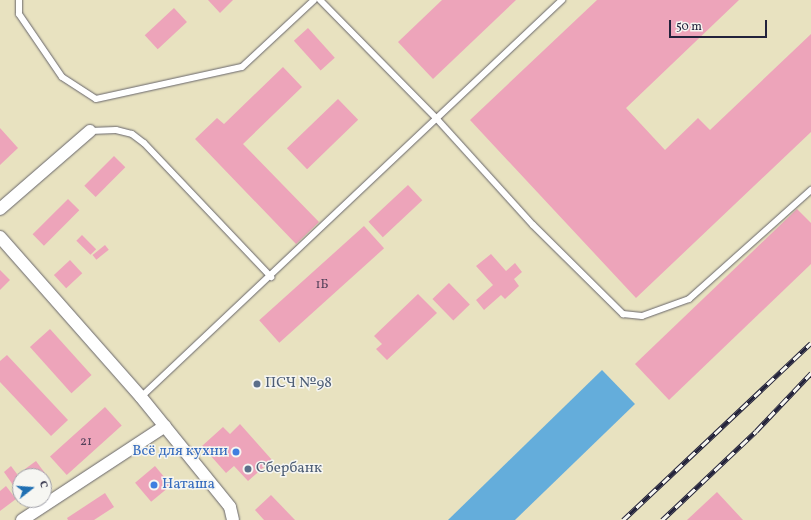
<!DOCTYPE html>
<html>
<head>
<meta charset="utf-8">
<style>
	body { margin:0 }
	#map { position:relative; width:811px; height:520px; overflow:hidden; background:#e8e2c0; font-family:Vollkorn,serif }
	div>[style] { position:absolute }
	.water>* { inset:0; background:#64addb }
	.building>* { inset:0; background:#eda4ba; transform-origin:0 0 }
	.roads { filter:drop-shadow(0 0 1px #67656a) drop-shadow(0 0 1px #67656a) }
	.service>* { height:6px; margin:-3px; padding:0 3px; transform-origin:3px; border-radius:3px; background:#fff }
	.minor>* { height:12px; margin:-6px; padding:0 6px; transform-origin:6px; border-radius:6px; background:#fff }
	.rail>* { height:4.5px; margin-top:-2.25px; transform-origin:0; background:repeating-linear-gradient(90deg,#f6f6f2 0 9px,#22223b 0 18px); box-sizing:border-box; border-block:1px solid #22223b }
	.dots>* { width:11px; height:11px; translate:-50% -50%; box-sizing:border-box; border:2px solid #f6f6f2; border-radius:50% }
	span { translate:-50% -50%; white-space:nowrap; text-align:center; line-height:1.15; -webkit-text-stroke:3px #f6f6f2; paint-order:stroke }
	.number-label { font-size:13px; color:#55425b }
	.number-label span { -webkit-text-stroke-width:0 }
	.service-label { font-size:15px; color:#4e5e75 }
	.left { translate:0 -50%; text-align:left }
	.shop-label { font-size:15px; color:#366cbe }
	.right { translate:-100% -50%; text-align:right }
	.north { position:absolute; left:12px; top:468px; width:40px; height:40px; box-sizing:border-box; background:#f6f6f2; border:1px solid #a1a1a9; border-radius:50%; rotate:73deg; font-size:11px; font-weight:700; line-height:16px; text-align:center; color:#22223b }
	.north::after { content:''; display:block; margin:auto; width:14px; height:18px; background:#1f6fb2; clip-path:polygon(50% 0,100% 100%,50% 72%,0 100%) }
	.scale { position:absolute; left:669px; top:20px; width:98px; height:18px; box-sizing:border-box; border:2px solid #22223b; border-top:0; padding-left:5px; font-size:12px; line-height:14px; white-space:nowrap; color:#22223b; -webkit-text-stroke:3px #f6f6f2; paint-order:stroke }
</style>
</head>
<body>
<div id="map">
	<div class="water">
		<i style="clip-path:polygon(602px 370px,635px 404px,515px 520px,448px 520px)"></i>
	</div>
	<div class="building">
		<i style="clip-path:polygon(208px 0,233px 0,220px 13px)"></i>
		<i style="clip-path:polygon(442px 0,516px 0,433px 79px,398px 42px)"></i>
		<i style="clip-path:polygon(597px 0,739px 0,626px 108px,665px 150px,698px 118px,710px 130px,811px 34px,811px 132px,636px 298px,470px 120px)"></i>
		<i style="left:174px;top:8px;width:19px;height:40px;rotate:47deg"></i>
		<i style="left:308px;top:28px;width:40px;height:19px;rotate:48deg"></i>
		<i style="clip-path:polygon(283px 67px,302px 87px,243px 144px,319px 222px,296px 244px,195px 139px,217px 118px,224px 124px)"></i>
		<i style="left:338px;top:99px;width:29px;height:71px;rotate:46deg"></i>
		<i style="clip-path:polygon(0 128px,18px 148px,0 165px)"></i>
		<i style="left:114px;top:156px;width:16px;height:42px;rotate:45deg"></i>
		<i style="left:408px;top:185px;width:21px;height:54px;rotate:47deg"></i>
		<i style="left:68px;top:199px;width:16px;height:50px;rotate:45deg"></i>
		<i style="clip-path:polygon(797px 209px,811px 223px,811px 264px,669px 400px,635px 364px)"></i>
		<i style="left:364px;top:226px;width:30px;height:141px;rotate:48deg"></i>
		<i style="left:82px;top:235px;width:20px;height:8px;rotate:45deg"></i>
		<i style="left:105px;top:245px;width:6px;height:16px;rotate:51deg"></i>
		<i style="clip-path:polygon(491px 254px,506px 271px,515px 263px,522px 272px,514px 279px,519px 286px,505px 299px,501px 295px,484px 310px,476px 300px,493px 285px,476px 266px)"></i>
		<i style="left:70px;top:260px;width:18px;height:22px;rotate:47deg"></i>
		<i style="clip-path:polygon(0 270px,10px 280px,0 290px)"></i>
		<i style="left:449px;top:283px;width:30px;height:23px;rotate:46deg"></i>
		<i style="clip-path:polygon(418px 294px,437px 313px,387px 360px,376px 349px,382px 344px,374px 336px)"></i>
		<i style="left:50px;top:329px;width:62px;height:27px;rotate:48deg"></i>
		<i style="clip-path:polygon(7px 355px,68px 420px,51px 436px,0 382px,0 361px)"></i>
		<i style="left:105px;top:407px;width:25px;height:74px;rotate:48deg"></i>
		<i style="clip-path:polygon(240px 424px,272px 460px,248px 481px,234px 466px,226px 473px,202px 446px,223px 427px,230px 434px)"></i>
		<i style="clip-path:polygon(36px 461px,47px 476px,44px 478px,30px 476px,25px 469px)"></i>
		<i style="clip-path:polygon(11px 466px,20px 478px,13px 485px,4px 472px)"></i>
		<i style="left:155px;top:466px;width:25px;height:26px;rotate:50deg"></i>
		<i style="clip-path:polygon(6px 486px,16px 499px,0 511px,0 491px)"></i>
		<i style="clip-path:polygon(717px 492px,743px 520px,687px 520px)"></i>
		<i style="clip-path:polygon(105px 493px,114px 507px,94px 520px,68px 520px,67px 518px)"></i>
		<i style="clip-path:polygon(271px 495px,295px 520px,264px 520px,255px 510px)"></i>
	</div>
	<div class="roads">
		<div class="service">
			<i style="left:19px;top:0;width:14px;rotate:90deg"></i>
			<i style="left:19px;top:14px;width:76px;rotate:55.7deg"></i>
			<i style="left:62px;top:77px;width:40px;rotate:32.9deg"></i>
			<i style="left:96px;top:99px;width:149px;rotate:-12.4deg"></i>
			<i style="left:242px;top:67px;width:98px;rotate:-42.9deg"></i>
			<i style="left:320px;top:0;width:165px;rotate:45.5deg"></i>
			<i style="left:436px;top:118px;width:144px;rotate:47.8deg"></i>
			<i style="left:533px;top:225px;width:127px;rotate:44.7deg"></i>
			<i style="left:623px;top:314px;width:19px;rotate:6deg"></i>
			<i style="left:642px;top:316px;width:50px;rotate:-19.9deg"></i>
			<i style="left:689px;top:299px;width:164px;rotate:-41.8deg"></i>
			<i style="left:90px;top:131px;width:26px;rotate:-2deg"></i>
			<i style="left:116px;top:130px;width:16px;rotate:14deg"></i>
			<i style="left:132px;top:134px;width:15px;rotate:37deg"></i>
			<i style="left:144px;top:143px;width:185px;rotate:46.5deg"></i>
			<i style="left:141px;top:397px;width:579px;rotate:-43.32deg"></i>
		</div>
		<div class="minor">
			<i style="left:0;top:209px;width:119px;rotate:-40.9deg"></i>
			<i style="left:0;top:237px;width:213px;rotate:48.6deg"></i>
			<i style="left:141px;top:397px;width:141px;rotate:51deg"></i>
			<i style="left:230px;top:507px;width:13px;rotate:77deg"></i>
			<i style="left:22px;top:520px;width:171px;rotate:-33.3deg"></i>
		</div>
	</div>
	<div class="rail">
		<i style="left:623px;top:520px;width:258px;rotate:-43.3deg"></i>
		<i style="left:662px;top:520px;width:129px;rotate:-43.4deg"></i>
		<i style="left:756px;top:431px;width:80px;rotate:-46.5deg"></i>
	</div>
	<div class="dots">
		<i style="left:257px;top:384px;background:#5c6f8a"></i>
		<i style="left:236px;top:452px;background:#3f7fe0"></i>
		<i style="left:248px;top:469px;background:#5c6f8a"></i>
		<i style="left:154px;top:485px;background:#3f7fe0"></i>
	</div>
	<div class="number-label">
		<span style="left:322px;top:285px">1Б</span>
		<span style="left:86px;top:442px">21</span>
	</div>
	<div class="service-label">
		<span class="left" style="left:265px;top:384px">ПСЧ №98</span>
		<span class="left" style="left:256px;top:469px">Сбербанк</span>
	</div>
	<div class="shop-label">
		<span class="right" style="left:228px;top:452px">Всё для кухни</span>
		<span class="left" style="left:162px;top:485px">Наташа</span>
	</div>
	<div class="north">С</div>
	<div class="scale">50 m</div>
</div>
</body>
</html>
